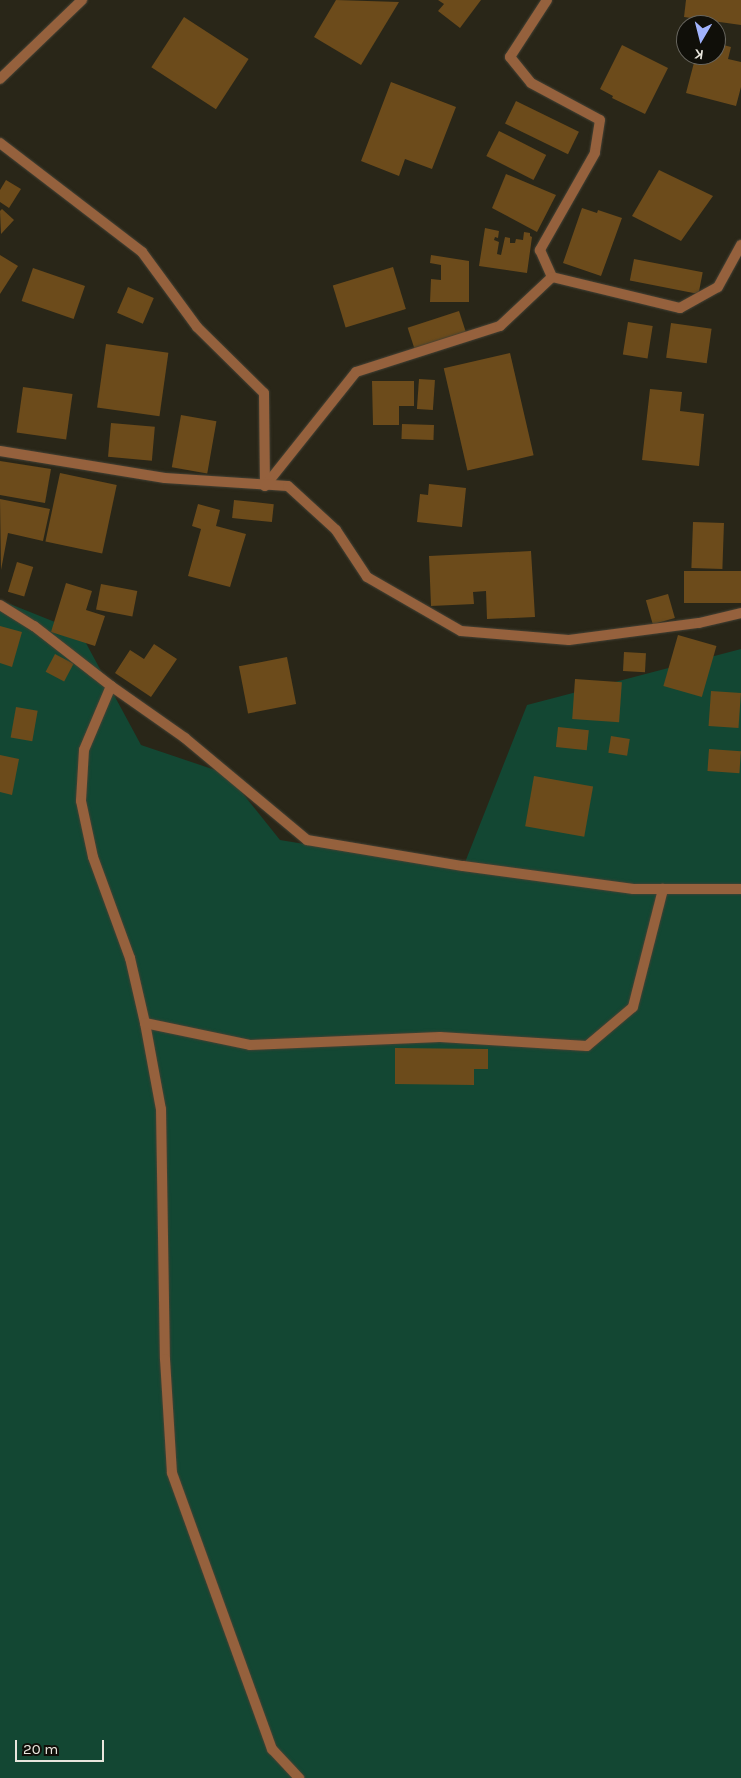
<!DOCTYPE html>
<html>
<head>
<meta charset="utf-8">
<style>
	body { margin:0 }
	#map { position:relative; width:741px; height:1778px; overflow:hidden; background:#292618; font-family:Karla,sans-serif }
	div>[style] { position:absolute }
	.green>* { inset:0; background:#134733 }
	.building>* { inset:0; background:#6c4b1b; transform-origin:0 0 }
	.roads { filter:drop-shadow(0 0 1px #444134) drop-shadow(0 0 1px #444134) }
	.minor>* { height:10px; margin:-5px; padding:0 5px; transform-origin:5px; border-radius:5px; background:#95613d }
	.tertiary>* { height:10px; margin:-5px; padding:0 5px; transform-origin:5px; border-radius:5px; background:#95613d }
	span { translate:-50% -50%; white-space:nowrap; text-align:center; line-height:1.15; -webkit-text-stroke:5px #100f09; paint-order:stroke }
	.north { position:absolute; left:676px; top:15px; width:50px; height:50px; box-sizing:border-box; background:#100f09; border:1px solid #67655e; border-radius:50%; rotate:188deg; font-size:14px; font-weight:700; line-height:20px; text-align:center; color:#e9e7de }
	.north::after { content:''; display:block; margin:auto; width:18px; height:22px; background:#a1b3fd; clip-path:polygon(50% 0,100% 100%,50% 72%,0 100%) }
	.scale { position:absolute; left:15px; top:1740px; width:89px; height:22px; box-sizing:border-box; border:2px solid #e9e7de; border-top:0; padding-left:6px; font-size:15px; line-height:18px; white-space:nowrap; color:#e9e7de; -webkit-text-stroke:4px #100f09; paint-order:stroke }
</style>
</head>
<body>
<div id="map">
	<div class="green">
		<i style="clip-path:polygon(0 600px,80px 632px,141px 745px,227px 774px,280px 840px,462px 870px,527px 705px,741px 649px,741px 1778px,0 1778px)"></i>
	</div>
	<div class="building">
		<i style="clip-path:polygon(336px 0,399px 2px,361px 65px,314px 37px)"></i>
		<i style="clip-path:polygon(438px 0,481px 0,460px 28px,438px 11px,444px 4px)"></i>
		<i style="clip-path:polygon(686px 0,741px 0,741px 25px,684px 17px)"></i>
		<i style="left:184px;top:17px;width:77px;height:60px;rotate:33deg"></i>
		<i style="clip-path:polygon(716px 43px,731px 47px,728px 59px,741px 62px,741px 87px,736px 106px,686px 93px,696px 55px,716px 55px)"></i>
		<i style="clip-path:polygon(622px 45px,668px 68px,645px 114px,612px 98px,613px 96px,600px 89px)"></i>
		<i style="clip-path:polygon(391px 82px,456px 107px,432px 169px,405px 159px,399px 176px,361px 161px)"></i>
		<i style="left:516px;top:101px;width:70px;height:25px;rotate:26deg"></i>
		<i style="left:499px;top:131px;width:53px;height:28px;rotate:27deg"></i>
		<i style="clip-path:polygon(659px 170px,713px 196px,681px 241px,632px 216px)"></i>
		<i style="clip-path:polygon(506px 174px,556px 195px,537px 232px,492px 208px)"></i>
		<i style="clip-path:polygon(6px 180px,21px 189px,9px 208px,0 202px,0 190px)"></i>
		<i style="clip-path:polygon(582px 208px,597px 213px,598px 210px,622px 218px,601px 276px,563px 263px)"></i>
		<i style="clip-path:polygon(2px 209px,14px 220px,1px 234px,0 211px)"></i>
		<i style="clip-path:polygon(485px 228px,499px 231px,498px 238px,495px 237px,494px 240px,499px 242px,497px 254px,501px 255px,505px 237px,510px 238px,510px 243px,515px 243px,516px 239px,523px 240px,524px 232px,530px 233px,530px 236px,532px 237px,527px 273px,479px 266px)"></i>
		<i style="clip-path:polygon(0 255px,18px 266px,0 294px)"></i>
		<i style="clip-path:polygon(431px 255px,469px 261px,469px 302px,430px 302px,431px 279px,441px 280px,441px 265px,430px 263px)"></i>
		<i style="left:634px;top:259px;width:70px;height:22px;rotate:11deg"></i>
		<i style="left:393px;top:267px;width:44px;height:63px;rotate:73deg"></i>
		<i style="left:33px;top:268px;width:55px;height:35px;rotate:19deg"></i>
		<i style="left:128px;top:287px;width:28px;height:28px;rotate:23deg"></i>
		<i style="left:459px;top:311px;width:23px;height:54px;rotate:72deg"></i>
		<i style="left:628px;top:322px;width:25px;height:33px;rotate:9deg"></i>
		<i style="left:671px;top:323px;width:41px;height:35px;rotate:8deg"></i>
		<i style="left:106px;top:344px;width:63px;height:64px;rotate:8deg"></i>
		<i style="left:510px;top:353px;width:105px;height:68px;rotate:77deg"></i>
		<i style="left:419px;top:379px;width:16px;height:30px;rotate:4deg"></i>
		<i style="clip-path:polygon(372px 381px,414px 381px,414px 406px,399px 406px,399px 425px,373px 425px)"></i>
		<i style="left:23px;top:387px;width:50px;height:46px;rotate:8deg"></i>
		<i style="clip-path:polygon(650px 389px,682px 392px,680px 411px,704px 414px,699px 466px,642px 460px)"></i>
		<i style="left:181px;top:415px;width:36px;height:53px;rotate:10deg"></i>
		<i style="left:111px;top:423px;width:44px;height:34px;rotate:5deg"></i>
		<i style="left:402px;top:424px;width:32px;height:15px;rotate:2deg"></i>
		<i style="clip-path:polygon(0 461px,51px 469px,45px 503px,0 495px)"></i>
		<i style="left:60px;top:473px;width:58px;height:70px;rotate:12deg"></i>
		<i style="clip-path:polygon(429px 484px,466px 488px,462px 527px,417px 522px,420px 494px,428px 495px)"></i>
		<i style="clip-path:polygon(0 499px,50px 509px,43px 541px,8px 533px,1px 570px)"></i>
		<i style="left:234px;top:500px;width:40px;height:18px;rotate:6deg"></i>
		<i style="clip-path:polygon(198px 504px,220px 510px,216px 526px,246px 534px,230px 587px,188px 576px,201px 529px,192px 526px)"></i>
		<i style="left:693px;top:522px;width:31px;height:46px;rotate:2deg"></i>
		<i style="clip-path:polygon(531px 551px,535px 617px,487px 619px,486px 591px,473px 592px,474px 604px,431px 606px,429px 556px)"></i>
		<i style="left:17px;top:562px;width:17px;height:31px;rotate:17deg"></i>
		<i style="left:741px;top:571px;width:32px;height:57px;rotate:90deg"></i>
		<i style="clip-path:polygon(66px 583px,92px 591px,86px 610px,105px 616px,95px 646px,51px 632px)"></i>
		<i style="left:101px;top:584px;width:37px;height:26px;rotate:11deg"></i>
		<i style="left:668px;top:594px;width:25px;height:23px;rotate:74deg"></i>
		<i style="clip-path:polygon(0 626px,22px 632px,12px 667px,0 663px)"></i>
		<i style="left:678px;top:635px;width:40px;height:53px;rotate:16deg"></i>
		<i style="clip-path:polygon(154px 644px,177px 659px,151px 697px,115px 673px,130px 650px,144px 659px)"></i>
		<i style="left:624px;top:652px;width:22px;height:19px;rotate:3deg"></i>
		<i style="left:55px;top:654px;width:21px;height:20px;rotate:28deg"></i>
		<i style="left:287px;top:657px;width:48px;height:49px;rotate:79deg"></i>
		<i style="left:575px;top:679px;width:47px;height:40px;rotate:4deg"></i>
		<i style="left:711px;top:691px;width:30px;height:35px;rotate:4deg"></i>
		<i style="left:16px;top:707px;width:22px;height:31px;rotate:10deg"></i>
		<i style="left:558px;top:727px;width:31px;height:20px;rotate:6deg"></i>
		<i style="left:611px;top:736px;width:19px;height:17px;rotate:9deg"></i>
		<i style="left:709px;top:749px;width:32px;height:22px;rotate:4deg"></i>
		<i style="clip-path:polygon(0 755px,19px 759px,12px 795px,0 792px)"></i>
		<i style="left:534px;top:776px;width:60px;height:51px;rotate:10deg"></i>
		<i style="clip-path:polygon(395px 1048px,488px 1049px,488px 1069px,474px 1069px,474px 1085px,395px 1084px)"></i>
	</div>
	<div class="roads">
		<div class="minor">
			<i style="left:547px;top:0;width:68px;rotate:123deg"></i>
			<i style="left:510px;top:57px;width:33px;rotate:51deg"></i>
			<i style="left:531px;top:83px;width:78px;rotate:28.2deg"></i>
			<i style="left:600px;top:120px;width:33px;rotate:99deg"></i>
			<i style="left:595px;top:153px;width:112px;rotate:119.6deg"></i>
			<i style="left:540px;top:250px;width:30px;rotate:66deg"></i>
			<i style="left:0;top:79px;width:114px;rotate:-43.9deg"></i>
			<i style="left:0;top:143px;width:179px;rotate:37.5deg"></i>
			<i style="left:142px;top:252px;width:93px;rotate:53.7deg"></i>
			<i style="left:197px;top:327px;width:94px;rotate:44.6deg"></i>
			<i style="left:264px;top:393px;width:93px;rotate:89.4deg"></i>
			<i style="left:265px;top:486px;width:146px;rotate:-51.4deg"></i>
			<i style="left:356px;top:372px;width:151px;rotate:-17.7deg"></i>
			<i style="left:500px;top:326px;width:71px;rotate:-43.3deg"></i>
			<i style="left:552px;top:277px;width:132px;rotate:13.6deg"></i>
			<i style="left:680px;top:308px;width:43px;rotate:-28.9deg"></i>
			<i style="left:718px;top:287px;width:48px;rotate:-61.3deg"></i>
			<i style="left:0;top:605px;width:40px;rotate:32deg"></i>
			<i style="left:34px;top:626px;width:98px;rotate:37.9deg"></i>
			<i style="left:111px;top:686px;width:69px;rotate:112.9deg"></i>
			<i style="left:84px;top:750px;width:51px;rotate:93.4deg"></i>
			<i style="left:81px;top:801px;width:57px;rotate:77.9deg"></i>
			<i style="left:93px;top:857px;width:108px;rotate:69.9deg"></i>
			<i style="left:130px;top:958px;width:67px;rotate:77deg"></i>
			<i style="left:145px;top:1023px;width:87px;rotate:79.5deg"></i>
			<i style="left:161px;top:1109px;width:250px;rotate:89.1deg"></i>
			<i style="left:165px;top:1359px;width:114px;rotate:86.5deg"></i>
			<i style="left:172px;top:1473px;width:294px;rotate:70.1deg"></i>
			<i style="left:272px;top:1749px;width:40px;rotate:47deg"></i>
			<i style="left:145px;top:1023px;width:107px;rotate:11.8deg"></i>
			<i style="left:250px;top:1045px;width:190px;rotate:-2.4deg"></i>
			<i style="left:440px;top:1037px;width:147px;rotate:3.5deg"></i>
			<i style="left:587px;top:1046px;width:60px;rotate:-40.3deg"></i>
			<i style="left:633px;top:1007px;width:122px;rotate:-75.7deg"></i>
		</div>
		<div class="tertiary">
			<i style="left:0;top:451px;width:167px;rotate:9.3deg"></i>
			<i style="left:165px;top:478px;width:123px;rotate:3.7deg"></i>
			<i style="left:288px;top:486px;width:65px;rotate:42.5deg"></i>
			<i style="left:336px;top:530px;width:56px;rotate:56.6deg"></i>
			<i style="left:367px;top:577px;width:108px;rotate:29.9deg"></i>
			<i style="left:461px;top:631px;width:108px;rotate:4.8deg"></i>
			<i style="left:569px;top:640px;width:131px;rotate:-7.5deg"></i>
			<i style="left:699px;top:623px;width:43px;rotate:-13.4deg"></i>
			<i style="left:111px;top:686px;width:90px;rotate:35.1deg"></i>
			<i style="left:185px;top:738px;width:159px;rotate:39.9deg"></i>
			<i style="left:307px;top:840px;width:158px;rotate:9.5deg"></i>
			<i style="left:463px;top:866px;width:172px;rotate:7.7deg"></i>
			<i style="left:633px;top:889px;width:108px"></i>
		</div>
	</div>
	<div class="north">K</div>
	<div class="scale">20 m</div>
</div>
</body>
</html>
